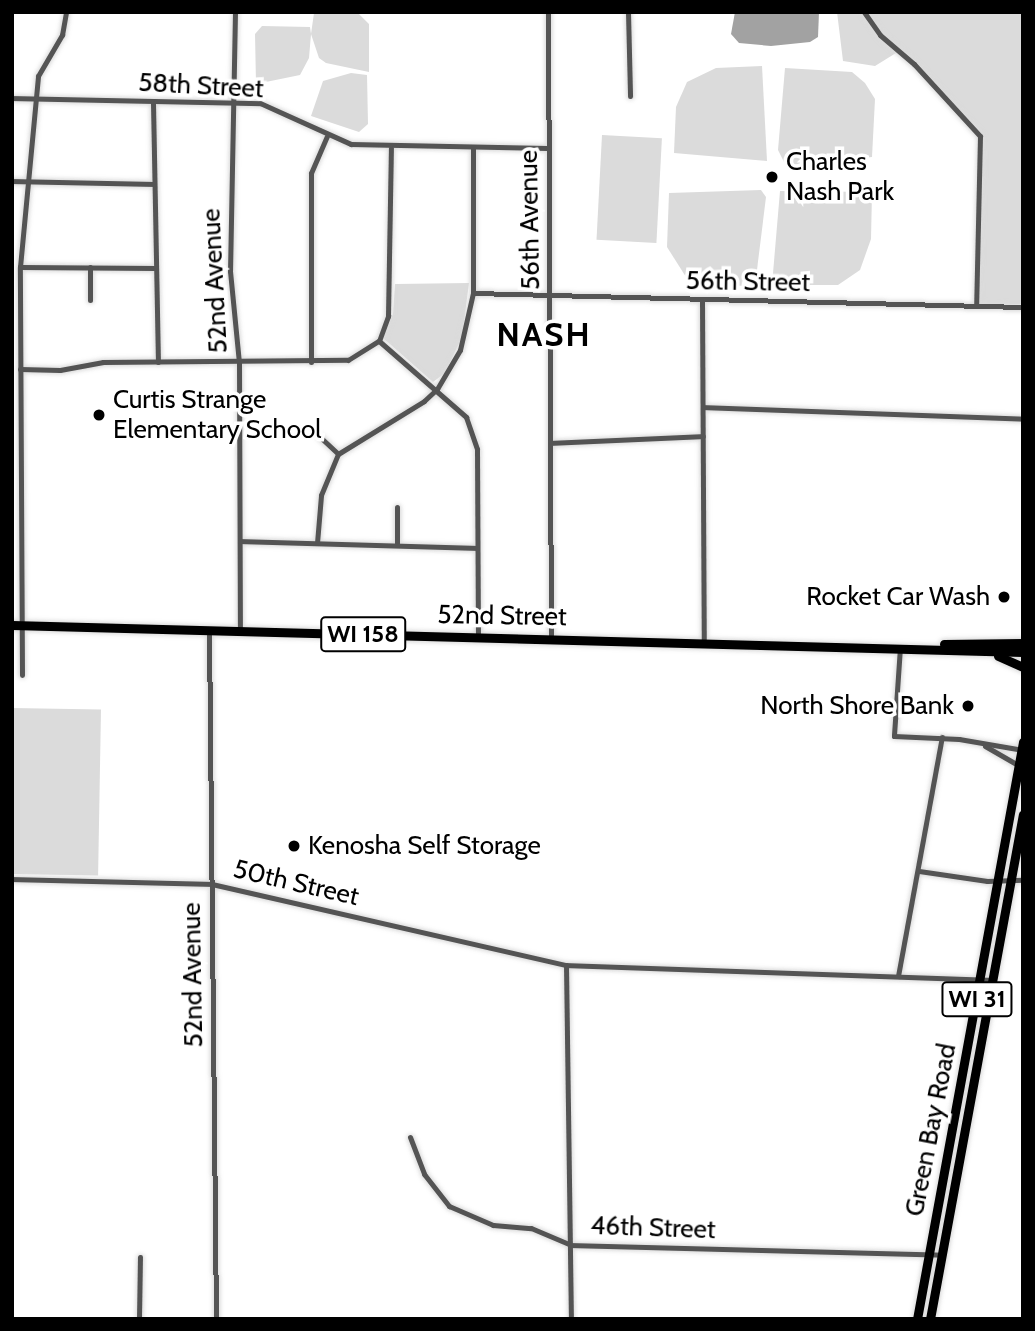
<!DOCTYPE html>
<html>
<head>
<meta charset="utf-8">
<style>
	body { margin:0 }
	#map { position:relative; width:1035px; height:1331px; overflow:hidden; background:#fff; font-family:Cabin,sans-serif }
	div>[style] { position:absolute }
	.green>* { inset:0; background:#dbdbdb; transform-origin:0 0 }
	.water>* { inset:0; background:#a2a2a2 }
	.roads { filter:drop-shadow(0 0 2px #dbdbdb) drop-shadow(0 0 2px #dbdbdb) }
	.minor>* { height:5px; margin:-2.5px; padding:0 2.5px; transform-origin:2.5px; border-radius:2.5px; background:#545454 }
	.primary>* { height:9px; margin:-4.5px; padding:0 4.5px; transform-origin:4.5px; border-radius:4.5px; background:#000 }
	.dots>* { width:19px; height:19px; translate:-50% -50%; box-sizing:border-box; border:4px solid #fff; border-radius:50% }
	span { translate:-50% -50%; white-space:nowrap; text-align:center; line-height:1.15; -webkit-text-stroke:7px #fff; paint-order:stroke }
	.shield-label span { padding:2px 5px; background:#fff; border:2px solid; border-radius:5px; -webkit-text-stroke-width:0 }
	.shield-label { font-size:24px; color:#000; font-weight:700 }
	.street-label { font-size:26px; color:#000 }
	.poi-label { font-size:26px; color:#000 }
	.left { translate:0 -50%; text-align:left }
	.right { translate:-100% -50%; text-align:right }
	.district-label { font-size:33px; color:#000; font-weight:700; letter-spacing:2px }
	.frame { position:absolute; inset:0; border:14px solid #000; pointer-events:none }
</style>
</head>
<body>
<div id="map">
	<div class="green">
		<i style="clip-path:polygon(837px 12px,1023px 12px,1023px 304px,976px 306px,980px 136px,914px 64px,896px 53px,875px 66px,843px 61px)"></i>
		<i style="clip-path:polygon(314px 13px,358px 13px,369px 24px,369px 72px,326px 63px,319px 58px,311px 34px,309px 58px,300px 75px,256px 84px,255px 34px,262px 26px,310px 27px,311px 34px)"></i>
		<i style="clip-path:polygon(762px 66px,767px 161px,674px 153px,676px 107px,687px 82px,716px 68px)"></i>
		<i style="clip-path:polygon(785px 68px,852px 72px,865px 83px,875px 99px,872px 157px,786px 166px,778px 150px)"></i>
		<i style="clip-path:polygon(351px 73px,367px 75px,368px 124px,359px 132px,311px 116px,323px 81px)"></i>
		<i style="left:602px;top:135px;width:60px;height:105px;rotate:3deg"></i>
		<i style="clip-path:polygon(761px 190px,766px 197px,755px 286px,704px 285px,686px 277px,667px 247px,669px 193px)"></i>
		<i style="clip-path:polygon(780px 191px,872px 192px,871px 239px,860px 270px,838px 285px,772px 285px)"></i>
		<i style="clip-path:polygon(469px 283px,462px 337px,445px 373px,433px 382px,383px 338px,393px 314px,395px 284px)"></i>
		<i style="left:12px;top:708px;width:89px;height:166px;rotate:1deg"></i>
	</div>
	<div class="water">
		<i style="clip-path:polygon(735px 12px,819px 12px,818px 37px,810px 42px,771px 46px,739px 43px,731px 34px)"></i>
	</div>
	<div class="roads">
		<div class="minor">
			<i style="left:235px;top:12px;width:259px;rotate:91.1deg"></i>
			<i style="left:230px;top:271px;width:92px;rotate:84.4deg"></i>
			<i style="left:239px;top:363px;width:269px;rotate:89.8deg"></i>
			<i style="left:548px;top:12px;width:626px;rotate:89.73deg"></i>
			<i style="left:628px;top:12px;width:84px;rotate:88.6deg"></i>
			<i style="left:864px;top:12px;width:28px;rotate:55deg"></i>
			<i style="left:880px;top:35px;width:45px;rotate:40.5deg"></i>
			<i style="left:914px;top:64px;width:98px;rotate:47.5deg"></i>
			<i style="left:980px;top:136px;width:170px;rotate:91.3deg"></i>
			<i style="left:12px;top:98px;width:248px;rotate:1.2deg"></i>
			<i style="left:260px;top:103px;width:100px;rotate:24.3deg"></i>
			<i style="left:351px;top:144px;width:196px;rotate:1.2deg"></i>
			<i style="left:153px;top:103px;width:259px;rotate:88.9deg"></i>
			<i style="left:12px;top:181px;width:141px;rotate:1.2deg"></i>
			<i style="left:20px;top:267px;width:136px;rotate:0.4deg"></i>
			<i style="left:90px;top:267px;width:33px;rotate:90deg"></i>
			<i style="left:473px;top:293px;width:550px;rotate:1.46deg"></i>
			<i style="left:702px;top:301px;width:341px;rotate:89.7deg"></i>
			<i style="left:379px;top:341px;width:116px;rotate:41.1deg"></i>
			<i style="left:466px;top:417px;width:34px;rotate:71deg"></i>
			<i style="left:477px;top:449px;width:187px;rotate:89.7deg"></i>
			<i style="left:379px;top:341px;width:27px;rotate:-70deg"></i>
			<i style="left:388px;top:316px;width:168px;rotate:-89deg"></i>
			<i style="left:311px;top:362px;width:189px;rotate:-90deg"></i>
			<i style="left:311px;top:173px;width:40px;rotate:-66.6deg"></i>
			<i style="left:20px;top:369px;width:40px;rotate:1.4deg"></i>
			<i style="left:60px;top:370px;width:44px;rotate:-10.5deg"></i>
			<i style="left:103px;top:362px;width:245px;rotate:-0.5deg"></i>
			<i style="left:348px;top:360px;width:36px;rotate:-32deg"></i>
			<i style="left:703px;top:407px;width:320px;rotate:2.1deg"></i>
			<i style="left:319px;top:436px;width:26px;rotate:43deg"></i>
			<i style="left:551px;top:443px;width:152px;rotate:-2.6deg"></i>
			<i style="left:338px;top:454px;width:101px;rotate:-31.6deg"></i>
			<i style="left:424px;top:401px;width:18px;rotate:-43deg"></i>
			<i style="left:437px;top:389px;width:45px;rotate:-59.5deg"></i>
			<i style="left:460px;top:350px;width:58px;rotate:-77.2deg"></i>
			<i style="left:473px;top:293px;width:144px;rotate:-90deg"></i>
			<i style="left:240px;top:541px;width:237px;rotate:1.7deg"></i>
			<i style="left:317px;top:543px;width:48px;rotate:-85.2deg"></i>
			<i style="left:321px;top:495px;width:44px;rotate:-67.5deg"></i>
			<i style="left:397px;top:545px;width:38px;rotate:-90deg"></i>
			<i style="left:209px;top:631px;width:688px;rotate:89.42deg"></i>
			<i style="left:900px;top:647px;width:89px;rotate:93.9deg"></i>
			<i style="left:894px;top:736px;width:65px;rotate:2.6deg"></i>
			<i style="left:959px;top:739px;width:65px;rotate:9.8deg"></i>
			<i style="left:22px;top:675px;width:408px;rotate:-90.3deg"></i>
			<i style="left:20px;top:267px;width:192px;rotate:-84.6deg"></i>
			<i style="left:38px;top:76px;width:48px;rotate:-59.7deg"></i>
			<i style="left:62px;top:35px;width:23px;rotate:-80deg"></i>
			<i style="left:985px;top:746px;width:38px;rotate:30deg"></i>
			<i style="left:919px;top:871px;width:69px;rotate:8.4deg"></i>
			<i style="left:987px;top:881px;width:36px;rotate:-2deg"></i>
			<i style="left:12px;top:879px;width:200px;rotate:1.4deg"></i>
			<i style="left:212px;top:884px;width:363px;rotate:12.9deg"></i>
			<i style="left:566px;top:965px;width:426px;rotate:2deg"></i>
			<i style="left:566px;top:965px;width:354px;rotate:89.2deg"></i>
			<i style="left:898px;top:976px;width:243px;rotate:-79.6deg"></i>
			<i style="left:410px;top:1137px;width:40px;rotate:69deg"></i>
			<i style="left:424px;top:1174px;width:41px;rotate:52deg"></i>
			<i style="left:449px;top:1206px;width:48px;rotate:23.4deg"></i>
			<i style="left:493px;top:1225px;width:38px;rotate:5deg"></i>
			<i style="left:531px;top:1228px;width:43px;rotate:23deg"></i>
			<i style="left:571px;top:1245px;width:371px;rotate:1.5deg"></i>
			<i style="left:139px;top:1319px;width:62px;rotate:-89.1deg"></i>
		</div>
		<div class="primary">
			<i style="left:12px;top:625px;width:1011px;rotate:1.53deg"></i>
			<i style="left:944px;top:644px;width:79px;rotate:-0.7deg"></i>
			<i style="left:998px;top:656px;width:27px;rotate:24deg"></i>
			<i style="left:917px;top:1319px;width:587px;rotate:-79.59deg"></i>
			<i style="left:930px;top:1319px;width:513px;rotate:-79.57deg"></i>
		</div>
	</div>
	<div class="dots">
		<i style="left:772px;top:177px;background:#000"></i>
		<i style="left:99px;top:415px;background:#000"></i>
		<i style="left:1004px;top:597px;background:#000"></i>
		<i style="left:968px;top:706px;background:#000"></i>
		<i style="left:294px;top:846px;background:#000"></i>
	</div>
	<div class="shield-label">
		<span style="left:363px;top:634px">WI 158</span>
		<span style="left:977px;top:999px">WI 31</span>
	</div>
	<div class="street-label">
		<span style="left:201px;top:86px;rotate:3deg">58th Street</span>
		<span style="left:530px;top:220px;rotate:-91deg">56th Avenue</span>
		<span style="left:215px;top:281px;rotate:-93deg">52nd Avenue</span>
		<span style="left:748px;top:282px;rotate:1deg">56th Street</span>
		<span style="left:502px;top:616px;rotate:1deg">52nd Street</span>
		<span style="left:296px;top:883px;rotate:13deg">50th Street</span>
		<span style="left:193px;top:975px;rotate:-91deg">52nd Avenue</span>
		<span style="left:931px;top:1130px;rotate:-79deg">Green Bay Road</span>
		<span style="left:653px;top:1228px;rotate:2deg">46th Street</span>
	</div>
	<div class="poi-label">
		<span class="left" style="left:786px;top:177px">Charles<br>Nash Park</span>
		<span class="left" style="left:113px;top:415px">Curtis Strange<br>Elementary School</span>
		<span class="right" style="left:990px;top:597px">Rocket Car Wash</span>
		<span class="right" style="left:954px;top:706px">North Shore Bank</span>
		<span class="left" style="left:308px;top:846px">Kenosha Self Storage</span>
	</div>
	<div class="district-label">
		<span style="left:544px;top:335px">NASH</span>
	</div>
	<div class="frame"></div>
</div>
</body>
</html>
